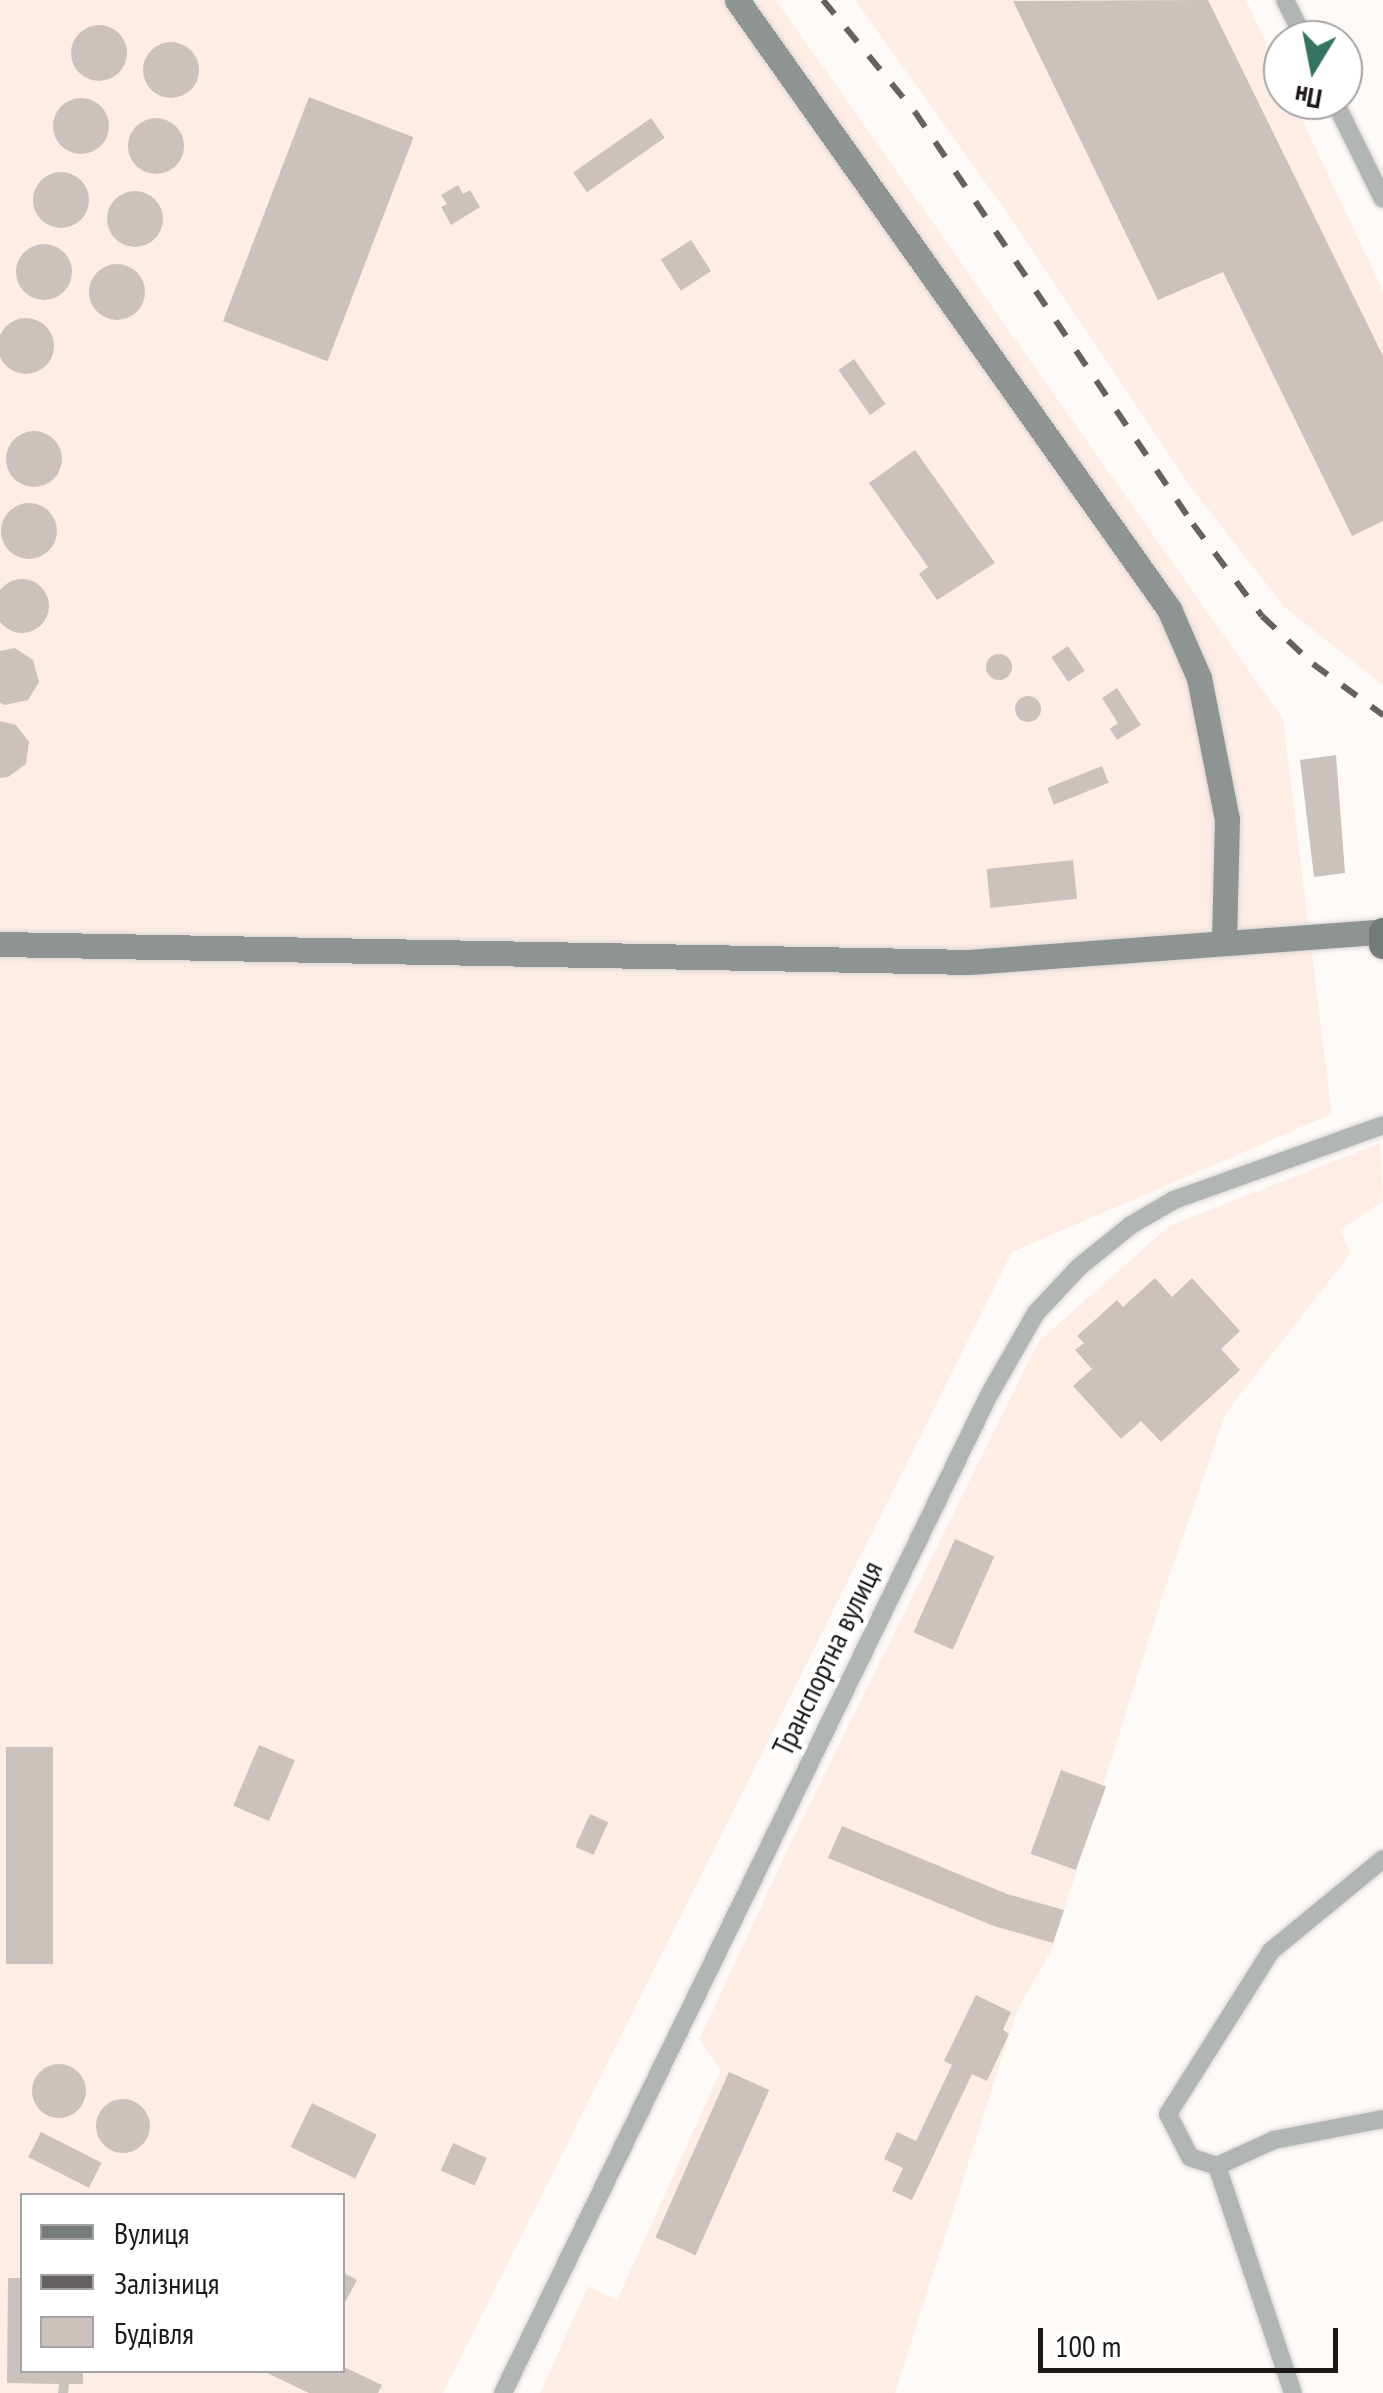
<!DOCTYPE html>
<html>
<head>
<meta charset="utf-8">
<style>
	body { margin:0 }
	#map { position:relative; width:1383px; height:2393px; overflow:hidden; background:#fefaf8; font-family:"PT Sans Narrow",sans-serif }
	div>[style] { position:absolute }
	.built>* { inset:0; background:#feede5 }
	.building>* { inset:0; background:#cbc1bd; transform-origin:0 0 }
	.round { border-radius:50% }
	.roads { filter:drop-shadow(0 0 2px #dad6d4) drop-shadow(0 0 2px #dad6d4) }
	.street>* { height:18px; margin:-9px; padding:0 9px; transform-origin:9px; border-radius:9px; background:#b1b6b4 }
	.secondary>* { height:25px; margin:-12.5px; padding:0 12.5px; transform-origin:12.5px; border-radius:12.5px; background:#8d9491 }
	.primary>* { height:28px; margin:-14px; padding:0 14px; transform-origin:14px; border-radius:14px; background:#747c79 }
	.rail>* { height:6px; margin-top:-3px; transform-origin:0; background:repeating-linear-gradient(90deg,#656160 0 18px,transparent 0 36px) }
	span { translate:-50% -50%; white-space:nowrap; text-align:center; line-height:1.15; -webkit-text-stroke:9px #fff; paint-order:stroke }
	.street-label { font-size:30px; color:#1d1918 }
	.legend { position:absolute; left:20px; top:2193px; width:325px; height:180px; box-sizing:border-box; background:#fff; border:2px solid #a5a3a3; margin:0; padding:12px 18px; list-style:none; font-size:30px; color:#1d1918 }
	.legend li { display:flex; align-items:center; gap:20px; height:50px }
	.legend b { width:50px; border:2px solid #a5a3a3 }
	.north { position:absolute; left:1263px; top:20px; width:100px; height:100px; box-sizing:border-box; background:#fff; border:2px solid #a5a3a3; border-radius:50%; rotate:190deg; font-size:28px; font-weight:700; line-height:40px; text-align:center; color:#1d1918 }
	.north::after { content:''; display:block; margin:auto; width:35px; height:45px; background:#347361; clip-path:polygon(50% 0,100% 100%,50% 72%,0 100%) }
	.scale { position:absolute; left:1038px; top:2328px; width:300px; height:45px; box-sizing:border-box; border:5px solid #1d1918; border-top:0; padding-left:12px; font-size:30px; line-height:35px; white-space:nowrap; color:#1d1918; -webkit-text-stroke:8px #fff; paint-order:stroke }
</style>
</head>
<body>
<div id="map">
	<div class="built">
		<i style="clip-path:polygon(evenodd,0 0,776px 0,1283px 719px,1332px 1114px,1012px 1252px,443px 2393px,0 2393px,0 0,22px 2196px,342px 2196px,342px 2370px,22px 2370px,22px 2196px)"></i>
		<i style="clip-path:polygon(855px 0,1246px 0,1283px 78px,1283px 100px,1293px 100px,1383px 291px,1383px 685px,1284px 607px,1190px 486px,1002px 206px)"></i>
		<i style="clip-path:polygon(1380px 1143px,1383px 1201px,1340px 1230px,1351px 1253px,1226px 1413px,1162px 1597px,1052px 1949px,1017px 2011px,895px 2393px,540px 2393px,588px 2286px,617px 2300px,721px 2070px,699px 2040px,793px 1838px,1038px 1342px,1169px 1226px)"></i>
	</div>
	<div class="building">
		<i style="clip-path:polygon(1208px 0,1383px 356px,1383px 521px,1352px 536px,1223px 272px,1158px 300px,1013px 1px)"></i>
		<i class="round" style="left:71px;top:25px;width:56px;height:56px"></i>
		<i class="round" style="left:143px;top:42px;width:56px;height:56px"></i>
		<i style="left:309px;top:97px;width:112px;height:240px;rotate:21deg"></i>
		<i class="round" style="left:53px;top:98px;width:56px;height:56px"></i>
		<i class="round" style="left:128px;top:118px;width:56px;height:56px"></i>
		<i style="left:651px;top:118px;width:24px;height:95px;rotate:55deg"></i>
		<i class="round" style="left:33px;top:172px;width:56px;height:56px"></i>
		<i style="clip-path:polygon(458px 185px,463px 194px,470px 190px,480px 207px,451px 225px,441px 207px,447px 204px,441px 195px)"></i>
		<i class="round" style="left:107px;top:191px;width:56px;height:56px"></i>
		<i style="left:691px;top:240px;width:37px;height:36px;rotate:57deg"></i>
		<i class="round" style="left:16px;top:244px;width:56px;height:56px"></i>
		<i class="round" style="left:89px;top:264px;width:56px;height:56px"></i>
		<i class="round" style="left:-2px;top:318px;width:56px;height:56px"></i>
		<i style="left:854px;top:359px;width:55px;height:19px;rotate:55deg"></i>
		<i class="round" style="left:6px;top:431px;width:56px;height:56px"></i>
		<i style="clip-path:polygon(915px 450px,995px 563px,937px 600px,919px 574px,928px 567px,869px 483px)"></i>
		<i class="round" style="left:1px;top:503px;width:56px;height:56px"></i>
		<i class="round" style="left:-5px;top:579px;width:54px;height:54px"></i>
		<i style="left:1068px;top:646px;width:30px;height:20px;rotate:56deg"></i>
		<i style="clip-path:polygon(15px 648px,33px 660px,39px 682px,28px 700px,5px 705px,0 703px,0 651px)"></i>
		<i class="round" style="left:986px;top:654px;width:26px;height:26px"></i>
		<i style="clip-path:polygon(1117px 688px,1141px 725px,1117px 740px,1110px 729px,1118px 723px,1102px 698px)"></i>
		<i class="round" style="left:1015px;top:696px;width:26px;height:26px"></i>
		<i style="clip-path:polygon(0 721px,16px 725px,29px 742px,26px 764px,8px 777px,0 778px)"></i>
		<i style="clip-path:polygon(1336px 755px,1345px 873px,1314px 877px,1300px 760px)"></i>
		<i style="left:1102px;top:766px;width:18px;height:59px;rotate:68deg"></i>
		<i style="left:1073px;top:860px;width:39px;height:87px;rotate:84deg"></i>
		<i style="clip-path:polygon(1155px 1278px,1172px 1297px,1192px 1278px,1240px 1331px,1221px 1349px,1240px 1370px,1161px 1442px,1141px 1421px,1121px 1439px,1073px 1386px,1092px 1369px,1075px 1350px,1084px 1343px,1077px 1336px,1117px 1300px,1123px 1307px)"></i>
		<i style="left:955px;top:1539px;width:43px;height:102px;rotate:24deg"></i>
		<i style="left:259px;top:1745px;width:39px;height:66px;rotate:23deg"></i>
		<i style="left:6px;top:1747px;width:47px;height:217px"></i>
		<i style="left:1061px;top:1770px;width:48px;height:89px;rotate:20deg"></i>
		<i style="left:590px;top:1814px;width:20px;height:36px;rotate:24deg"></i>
		<i style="clip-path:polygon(842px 1826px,1007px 1894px,1064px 1910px,1053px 1943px,994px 1926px,828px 1858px)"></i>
		<i style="clip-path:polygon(976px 1995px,1011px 2012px,1003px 2030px,1009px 2034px,987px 2081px,972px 2074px,912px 2200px,892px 2191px,903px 2168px,884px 2159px,897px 2132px,916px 2141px,952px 2065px,944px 2061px)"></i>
		<i class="round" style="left:32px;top:2064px;width:54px;height:54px"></i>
		<i style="left:729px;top:2072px;width:44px;height:181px;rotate:24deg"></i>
		<i class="round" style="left:96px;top:2099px;width:54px;height:54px"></i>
		<i style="left:312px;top:2103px;width:72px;height:49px;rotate:26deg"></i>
		<i style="left:41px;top:2132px;width:68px;height:28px;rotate:27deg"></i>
		<i style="left:453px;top:2143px;width:37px;height:30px;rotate:24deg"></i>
		<i style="clip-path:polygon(342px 2272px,357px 2280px,342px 2308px)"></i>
		<i style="clip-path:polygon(8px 2278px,22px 2278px,22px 2370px,83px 2370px,83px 2384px,69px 2384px,68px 2393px,58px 2393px,59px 2384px,7px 2383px)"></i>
		<i style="clip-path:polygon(342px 2366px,382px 2385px,378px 2393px,309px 2393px,261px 2370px,342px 2370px)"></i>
	</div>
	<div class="roads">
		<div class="street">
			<i style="left:1285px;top:0;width:45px;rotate:63.4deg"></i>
			<i style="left:1334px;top:100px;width:110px;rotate:63.7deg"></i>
			<i style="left:1217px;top:2166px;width:28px;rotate:-162deg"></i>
			<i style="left:1190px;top:2157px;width:48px;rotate:-117.1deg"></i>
			<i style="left:1168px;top:2114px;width:193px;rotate:-57.7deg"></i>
			<i style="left:1271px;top:1951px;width:145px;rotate:-39.4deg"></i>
			<i style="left:1217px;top:2166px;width:239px;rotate:71.5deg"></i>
			<i style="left:1217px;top:2166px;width:63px;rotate:-24.5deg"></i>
			<i style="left:1274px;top:2140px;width:111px;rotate:-10.9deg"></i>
			<i style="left:503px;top:2393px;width:1110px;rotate:-64.04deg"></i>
			<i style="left:989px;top:1395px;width:95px;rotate:-60.2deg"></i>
			<i style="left:1036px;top:1313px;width:63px;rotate:-46.9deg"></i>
			<i style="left:1079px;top:1267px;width:67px;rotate:-38.9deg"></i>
			<i style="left:1131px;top:1225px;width:50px;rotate:-30.2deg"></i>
			<i style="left:1174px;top:1200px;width:222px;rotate:-19.7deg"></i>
		</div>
		<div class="secondary">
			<i style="left:737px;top:0;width:747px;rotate:54.65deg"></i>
			<i style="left:1169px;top:609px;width:75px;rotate:66.5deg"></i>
			<i style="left:1199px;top:678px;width:144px;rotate:78.8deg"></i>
			<i style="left:1227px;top:819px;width:124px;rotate:91.4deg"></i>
			<i style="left:0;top:944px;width:969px;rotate:1.06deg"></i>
			<i style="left:969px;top:962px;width:412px;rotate:-4.2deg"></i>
		</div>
		<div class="primary">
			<i style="left:1383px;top:932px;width:13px;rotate:90deg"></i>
		</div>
	</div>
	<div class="rail">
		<i style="left:823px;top:0;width:145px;rotate:50.6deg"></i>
		<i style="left:915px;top:112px;width:497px;rotate:56deg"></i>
		<i style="left:1193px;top:524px;width:115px;rotate:53.1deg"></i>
		<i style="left:1262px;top:616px;width:70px;rotate:43.3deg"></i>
		<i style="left:1313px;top:664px;width:87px;rotate:36.1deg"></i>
	</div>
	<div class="street-label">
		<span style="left:827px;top:1658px;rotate:-64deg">Транспортна вулиця</span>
	</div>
	<ul class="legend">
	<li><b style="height:12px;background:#747c79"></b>Вулиця</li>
	<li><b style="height:12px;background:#656160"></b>Залізниця</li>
	<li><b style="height:28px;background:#cbc1bd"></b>Будівля</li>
	</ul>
	<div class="north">Пн</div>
	<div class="scale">100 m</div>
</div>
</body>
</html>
